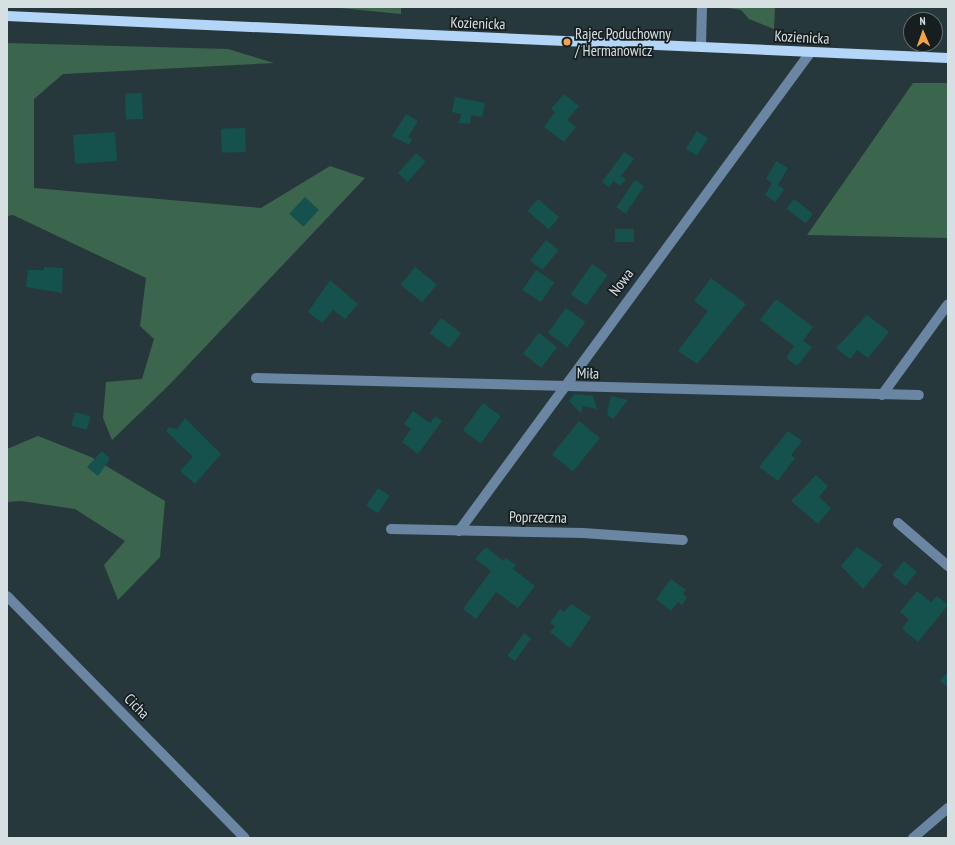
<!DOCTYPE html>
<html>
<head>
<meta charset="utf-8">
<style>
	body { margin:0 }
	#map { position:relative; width:955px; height:845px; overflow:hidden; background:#27383d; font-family:"PT Sans Narrow",sans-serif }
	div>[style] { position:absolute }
	.forest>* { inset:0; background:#3c654d }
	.building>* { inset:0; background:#15514d; transform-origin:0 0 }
	.minor>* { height:10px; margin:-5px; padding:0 5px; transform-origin:5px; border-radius:5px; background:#6a86a3 }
	.major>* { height:10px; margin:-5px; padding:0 5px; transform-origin:5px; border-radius:5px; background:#b3d5f8 }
	.dots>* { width:11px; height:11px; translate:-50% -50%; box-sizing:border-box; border:2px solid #161e20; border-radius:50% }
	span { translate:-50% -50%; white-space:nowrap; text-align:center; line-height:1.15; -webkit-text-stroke:3.5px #161e20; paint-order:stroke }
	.street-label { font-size:15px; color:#d6e0e3 }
	.poi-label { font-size:15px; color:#d6e0e3 }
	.left { translate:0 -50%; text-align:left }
	.frame { position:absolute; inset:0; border:8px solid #d6e0e3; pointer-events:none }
	.north { position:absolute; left:903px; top:12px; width:40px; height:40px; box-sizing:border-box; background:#161e20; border:1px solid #636c6e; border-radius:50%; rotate:358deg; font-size:11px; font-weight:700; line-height:16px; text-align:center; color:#d6e0e3 }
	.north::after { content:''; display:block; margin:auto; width:14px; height:18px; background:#f5a345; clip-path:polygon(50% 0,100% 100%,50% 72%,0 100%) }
</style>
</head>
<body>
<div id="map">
	<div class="forest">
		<i style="clip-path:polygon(330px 7px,401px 7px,401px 14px)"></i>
		<i style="clip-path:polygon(722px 7px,775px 7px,774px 29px,749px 19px,741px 10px)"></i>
		<i style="clip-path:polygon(7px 43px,228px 49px,274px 63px,63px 74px,34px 99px,34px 188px,261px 208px,330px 166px,365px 178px,170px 384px,112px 440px,103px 418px,106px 382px,142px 379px,154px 339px,140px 326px,146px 278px,13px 215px,7px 216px)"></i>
		<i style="clip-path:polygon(913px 83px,948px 83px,948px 238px,807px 235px)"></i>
		<i style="clip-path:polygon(38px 436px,91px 457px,165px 501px,160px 557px,118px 600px,104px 565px,125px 541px,75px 509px,21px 501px,7px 502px,7px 449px)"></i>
	</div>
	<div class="building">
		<i style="left:142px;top:93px;width:26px;height:17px;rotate:88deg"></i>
		<i style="clip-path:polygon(564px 94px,579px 106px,567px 120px,576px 127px,564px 142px,544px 127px,555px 112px,551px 109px)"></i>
		<i style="clip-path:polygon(455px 97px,485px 103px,482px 117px,471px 115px,470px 124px,459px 123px,461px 114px,452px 112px)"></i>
		<i style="clip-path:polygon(406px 114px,418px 121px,408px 137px,412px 139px,409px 145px,392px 136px)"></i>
		<i style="left:245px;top:128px;width:24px;height:24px;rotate:88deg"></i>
		<i style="left:697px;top:131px;width:13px;height:21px;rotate:32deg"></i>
		<i style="left:115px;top:132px;width:29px;height:42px;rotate:86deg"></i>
		<i style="clip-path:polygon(624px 152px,634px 159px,621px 176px,626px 179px,620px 186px,614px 181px,609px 187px,602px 182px)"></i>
		<i style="left:416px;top:153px;width:13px;height:27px;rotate:42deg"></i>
		<i style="clip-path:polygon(776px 161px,788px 168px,778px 185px,784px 189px,776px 202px,765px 195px,772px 183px,766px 179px)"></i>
		<i style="left:635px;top:180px;width:11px;height:33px;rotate:34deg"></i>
		<i style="left:305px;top:197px;width:19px;height:23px;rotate:43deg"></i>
		<i style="left:538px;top:199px;width:28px;height:16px;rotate:41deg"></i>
		<i style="left:794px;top:199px;width:24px;height:12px;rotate:38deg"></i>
		<i style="left:615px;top:229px;width:19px;height:13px"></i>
		<i style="left:546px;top:240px;width:16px;height:26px;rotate:38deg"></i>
		<i style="left:592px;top:264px;width:19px;height:37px;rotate:35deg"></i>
		<i style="clip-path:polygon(44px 267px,63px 268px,62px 293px,26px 287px,28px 270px,44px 270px)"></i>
		<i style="left:415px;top:267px;width:28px;height:23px;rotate:39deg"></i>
		<i style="left:536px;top:270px;width:22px;height:24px;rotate:34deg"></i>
		<i style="clip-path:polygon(711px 278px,746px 304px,697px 364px,678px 351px,708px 311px,694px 301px)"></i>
		<i style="clip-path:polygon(330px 280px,358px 304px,345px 319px,333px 310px,322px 323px,308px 312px)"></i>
		<i style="clip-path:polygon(776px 299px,813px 327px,803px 341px,812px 347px,797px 366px,786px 358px,794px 346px,760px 320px)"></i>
		<i style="left:566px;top:308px;width:24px;height:31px;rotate:36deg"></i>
		<i style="clip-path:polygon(867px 315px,889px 332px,868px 358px,857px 350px,850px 359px,836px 348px)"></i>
		<i style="left:441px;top:318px;width:25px;height:19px;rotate:37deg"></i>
		<i style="left:539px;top:333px;width:23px;height:26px;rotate:38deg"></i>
		<i style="clip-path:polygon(574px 394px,593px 396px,597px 409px,583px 406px,581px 413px,569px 401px)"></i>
		<i style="clip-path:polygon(611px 396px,628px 400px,613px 419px,607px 414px)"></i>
		<i style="left:483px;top:403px;width:22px;height:34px;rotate:36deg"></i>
		<i style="clip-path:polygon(413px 411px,430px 423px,435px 416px,442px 421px,418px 454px,402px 442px,411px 429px,404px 424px)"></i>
		<i style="left:75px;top:412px;width:16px;height:14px;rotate:15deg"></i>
		<i style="clip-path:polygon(185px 418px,221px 454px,195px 484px,180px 471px,193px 457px,166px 431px,169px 427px,177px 429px)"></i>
		<i style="left:579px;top:421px;width:27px;height:43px;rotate:39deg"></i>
		<i style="clip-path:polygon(788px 431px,802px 441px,791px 455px,795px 458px,778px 481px,759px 467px)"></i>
		<i style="clip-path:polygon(102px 451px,110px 459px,98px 476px,87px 467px)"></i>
		<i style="clip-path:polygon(816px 475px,828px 486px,819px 497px,831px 508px,818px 524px,791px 501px)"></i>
		<i style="left:378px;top:488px;width:14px;height:21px;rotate:34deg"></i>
		<i style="clip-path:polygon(486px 547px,503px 561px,506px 558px,516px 565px,513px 569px,535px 586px,518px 608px,496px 592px,476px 619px,463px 609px,491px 571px,475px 559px)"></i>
		<i style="clip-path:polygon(857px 547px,883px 565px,863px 589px,841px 566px)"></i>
		<i style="left:904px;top:561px;width:17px;height:18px;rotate:40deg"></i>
		<i style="clip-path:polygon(671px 579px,686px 590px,683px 594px,687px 597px,682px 605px,678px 602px,671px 611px,656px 599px)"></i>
		<i style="clip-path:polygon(917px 591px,931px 602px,937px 596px,948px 605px,918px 642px,902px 629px,909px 619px,900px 612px)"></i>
		<i style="clip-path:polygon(571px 604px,591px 617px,570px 648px,550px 632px,555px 626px,550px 623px,560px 609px,564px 612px)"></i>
		<i style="left:524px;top:633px;width:9px;height:28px;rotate:36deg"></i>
		<i style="clip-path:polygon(948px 672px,948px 687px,940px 681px)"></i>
	</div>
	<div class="minor">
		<i style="left:701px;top:47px;width:40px;rotate:-88.6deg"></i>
		<i style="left:256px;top:378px;width:663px;rotate:1.47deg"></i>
		<i style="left:882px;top:395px;width:112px;rotate:-54deg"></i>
		<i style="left:898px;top:523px;width:66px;rotate:40.7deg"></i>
		<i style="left:391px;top:529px;width:192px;rotate:1.2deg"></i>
		<i style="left:583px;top:533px;width:100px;rotate:4deg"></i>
		<i style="left:459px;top:531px;width:593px;rotate:-53.71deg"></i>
		<i style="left:7px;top:596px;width:339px;rotate:45.5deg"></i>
		<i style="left:913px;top:838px;width:46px;rotate:-40.6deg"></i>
	</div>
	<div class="major">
		<i style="left:7px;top:16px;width:942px;rotate:2.56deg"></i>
	</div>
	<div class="dots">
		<i style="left:567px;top:42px;background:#f5a345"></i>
	</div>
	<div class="street-label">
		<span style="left:478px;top:23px;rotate:2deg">Kozienicka</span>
		<span style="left:802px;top:37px;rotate:3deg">Kozienicka</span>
		<span style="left:621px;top:282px;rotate:-53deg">Nowa</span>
		<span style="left:588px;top:373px;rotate:1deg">Miła</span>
		<span style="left:538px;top:517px;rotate:1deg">Poprzeczna</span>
		<span style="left:137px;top:706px;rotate:45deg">Cicha</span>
	</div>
	<div class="poi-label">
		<span class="left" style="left:575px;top:42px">Rajec Poduchowny<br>/ Hermanowicz</span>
	</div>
	<div class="frame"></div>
	<div class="north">N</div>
</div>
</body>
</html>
